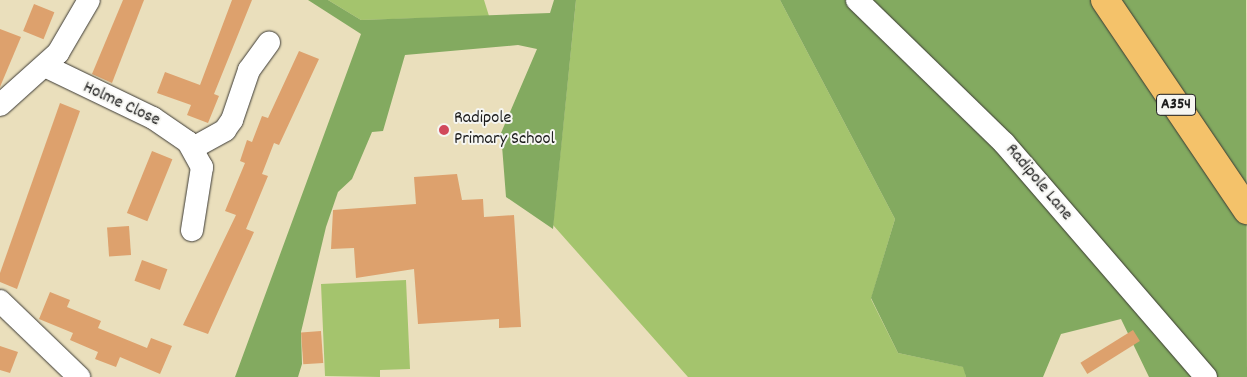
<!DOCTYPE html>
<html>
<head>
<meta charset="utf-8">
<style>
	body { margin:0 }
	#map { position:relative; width:1247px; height:377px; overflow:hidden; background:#eadfbc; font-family:Dekko,sans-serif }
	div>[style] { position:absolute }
	.green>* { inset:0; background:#a4c46d }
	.forest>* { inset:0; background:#83aa60 }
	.building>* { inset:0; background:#dda16d; transform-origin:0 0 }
	.roads { filter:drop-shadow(0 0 1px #3b3934) drop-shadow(0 0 1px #3b3934) }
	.minor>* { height:22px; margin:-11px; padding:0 11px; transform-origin:11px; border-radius:11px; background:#fff }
	.highway>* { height:28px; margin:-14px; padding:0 14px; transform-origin:14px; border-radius:14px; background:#f4c26a }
	.dots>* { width:14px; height:14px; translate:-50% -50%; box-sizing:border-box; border:2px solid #f6f6f2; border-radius:50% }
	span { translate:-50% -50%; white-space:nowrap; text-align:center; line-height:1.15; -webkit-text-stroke:4px #f6f6f2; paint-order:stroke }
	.shield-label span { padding:1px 4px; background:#f6f6f2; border:1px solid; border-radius:4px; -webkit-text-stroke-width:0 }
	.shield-label { font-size:16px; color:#1c1c1c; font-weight:700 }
	.street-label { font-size:18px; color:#1c1c1c }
	.poi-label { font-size:18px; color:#1c1c1c }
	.left { translate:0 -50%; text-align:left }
</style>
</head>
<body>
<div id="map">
	<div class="green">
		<i style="clip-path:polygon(328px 0,484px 0,489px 16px,361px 20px)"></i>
		<i style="clip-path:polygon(576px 0,780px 0,895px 219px,871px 299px,898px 353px,964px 367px,966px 377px,688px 377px,553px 225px)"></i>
		<i style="clip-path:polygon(406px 280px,410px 369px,380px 370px,380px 377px,325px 376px,321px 284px)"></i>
	</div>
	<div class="forest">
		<i style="clip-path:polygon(308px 0,328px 0,361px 20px,550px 13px,554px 0,576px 0,553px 229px,506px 197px,501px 133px,537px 49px,518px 45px,405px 55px,383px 131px,372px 132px,352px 179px,338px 192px,326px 227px,301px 332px,302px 364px,298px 377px,235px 377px,361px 34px)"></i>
		<i style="clip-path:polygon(780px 0,1246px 0,1247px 377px,1149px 377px,1121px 319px,1061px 334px,1043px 377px,966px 377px,963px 367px,898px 353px,871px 298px,895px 219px)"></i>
	</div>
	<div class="building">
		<i style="clip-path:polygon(123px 0,144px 0,112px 83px,92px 74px)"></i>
		<i style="clip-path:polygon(232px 0,252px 0,214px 94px,219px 96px,208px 123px,187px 115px,191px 105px,157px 93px,165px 72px,200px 85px)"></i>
		<i style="left:34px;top:4px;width:22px;height:29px;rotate:22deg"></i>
		<i style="clip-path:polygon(0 29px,21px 37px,0 87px)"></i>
		<i style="clip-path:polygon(299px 51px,319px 59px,279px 145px,274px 143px,262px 174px,268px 176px,246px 229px,254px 232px,208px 334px,183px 325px,236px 215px,225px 211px,245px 163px,240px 161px,247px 140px,252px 142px,262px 116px,268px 118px)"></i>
		<i style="clip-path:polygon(60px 103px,80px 111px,17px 289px,0 282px,0 273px)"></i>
		<i style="left:152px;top:151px;width:22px;height:67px;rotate:22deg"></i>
		<i style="clip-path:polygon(457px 174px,462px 200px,483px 199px,484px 217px,514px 215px,521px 327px,499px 328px,499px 319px,418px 324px,414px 269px,356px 278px,354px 248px,331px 249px,333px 210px,416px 204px,414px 177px)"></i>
		<i style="left:129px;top:226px;width:29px;height:22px;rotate:86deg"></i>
		<i style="left:142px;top:260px;width:27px;height:22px;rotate:20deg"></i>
		<i style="clip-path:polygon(50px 292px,70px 300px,67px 307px,101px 321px,98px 328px,147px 348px,151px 338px,172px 346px,160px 374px,120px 357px,116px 367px,95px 359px,98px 352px,70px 340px,73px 333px,39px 319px)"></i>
		<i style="left:1133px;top:330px;width:13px;height:62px;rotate:58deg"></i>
		<i style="left:321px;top:331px;width:32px;height:20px;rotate:86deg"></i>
		<i style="clip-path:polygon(0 346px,18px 352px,10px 373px,0 370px)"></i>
	</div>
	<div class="roads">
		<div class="minor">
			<i style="left:857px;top:0;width:205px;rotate:44.2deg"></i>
			<i style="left:1004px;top:143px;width:309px;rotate:49.2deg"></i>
			<i style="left:45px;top:66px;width:120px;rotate:25.7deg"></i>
			<i style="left:153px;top:118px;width:42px;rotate:34.4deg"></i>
			<i style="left:188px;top:142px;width:29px;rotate:61deg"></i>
			<i style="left:202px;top:167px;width:64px;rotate:99deg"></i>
			<i style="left:0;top:105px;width:78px;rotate:-41.9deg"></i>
			<i style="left:58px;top:53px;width:61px;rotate:-59.7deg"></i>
			<i style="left:193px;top:148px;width:37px;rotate:-29deg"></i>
			<i style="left:225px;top:130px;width:12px;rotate:-55deg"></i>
			<i style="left:232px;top:120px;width:53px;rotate:-71.2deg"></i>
			<i style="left:249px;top:70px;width:34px;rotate:-54deg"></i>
			<i style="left:0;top:301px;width:110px;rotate:43.9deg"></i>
		</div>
		<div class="highway">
			<i style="left:1105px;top:0;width:254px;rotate:55.9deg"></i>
		</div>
	</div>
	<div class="dots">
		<i style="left:444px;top:130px;background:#d1495b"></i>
	</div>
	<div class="shield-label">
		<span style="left:1176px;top:105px">A354</span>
	</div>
	<div class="street-label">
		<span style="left:121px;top:105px;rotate:25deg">Holme Close</span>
		<span style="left:1038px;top:183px;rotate:50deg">Radipole Lane</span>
	</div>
	<div class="poi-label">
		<span class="left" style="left:454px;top:130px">Radipole<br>Primary School</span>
	</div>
</div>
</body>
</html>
